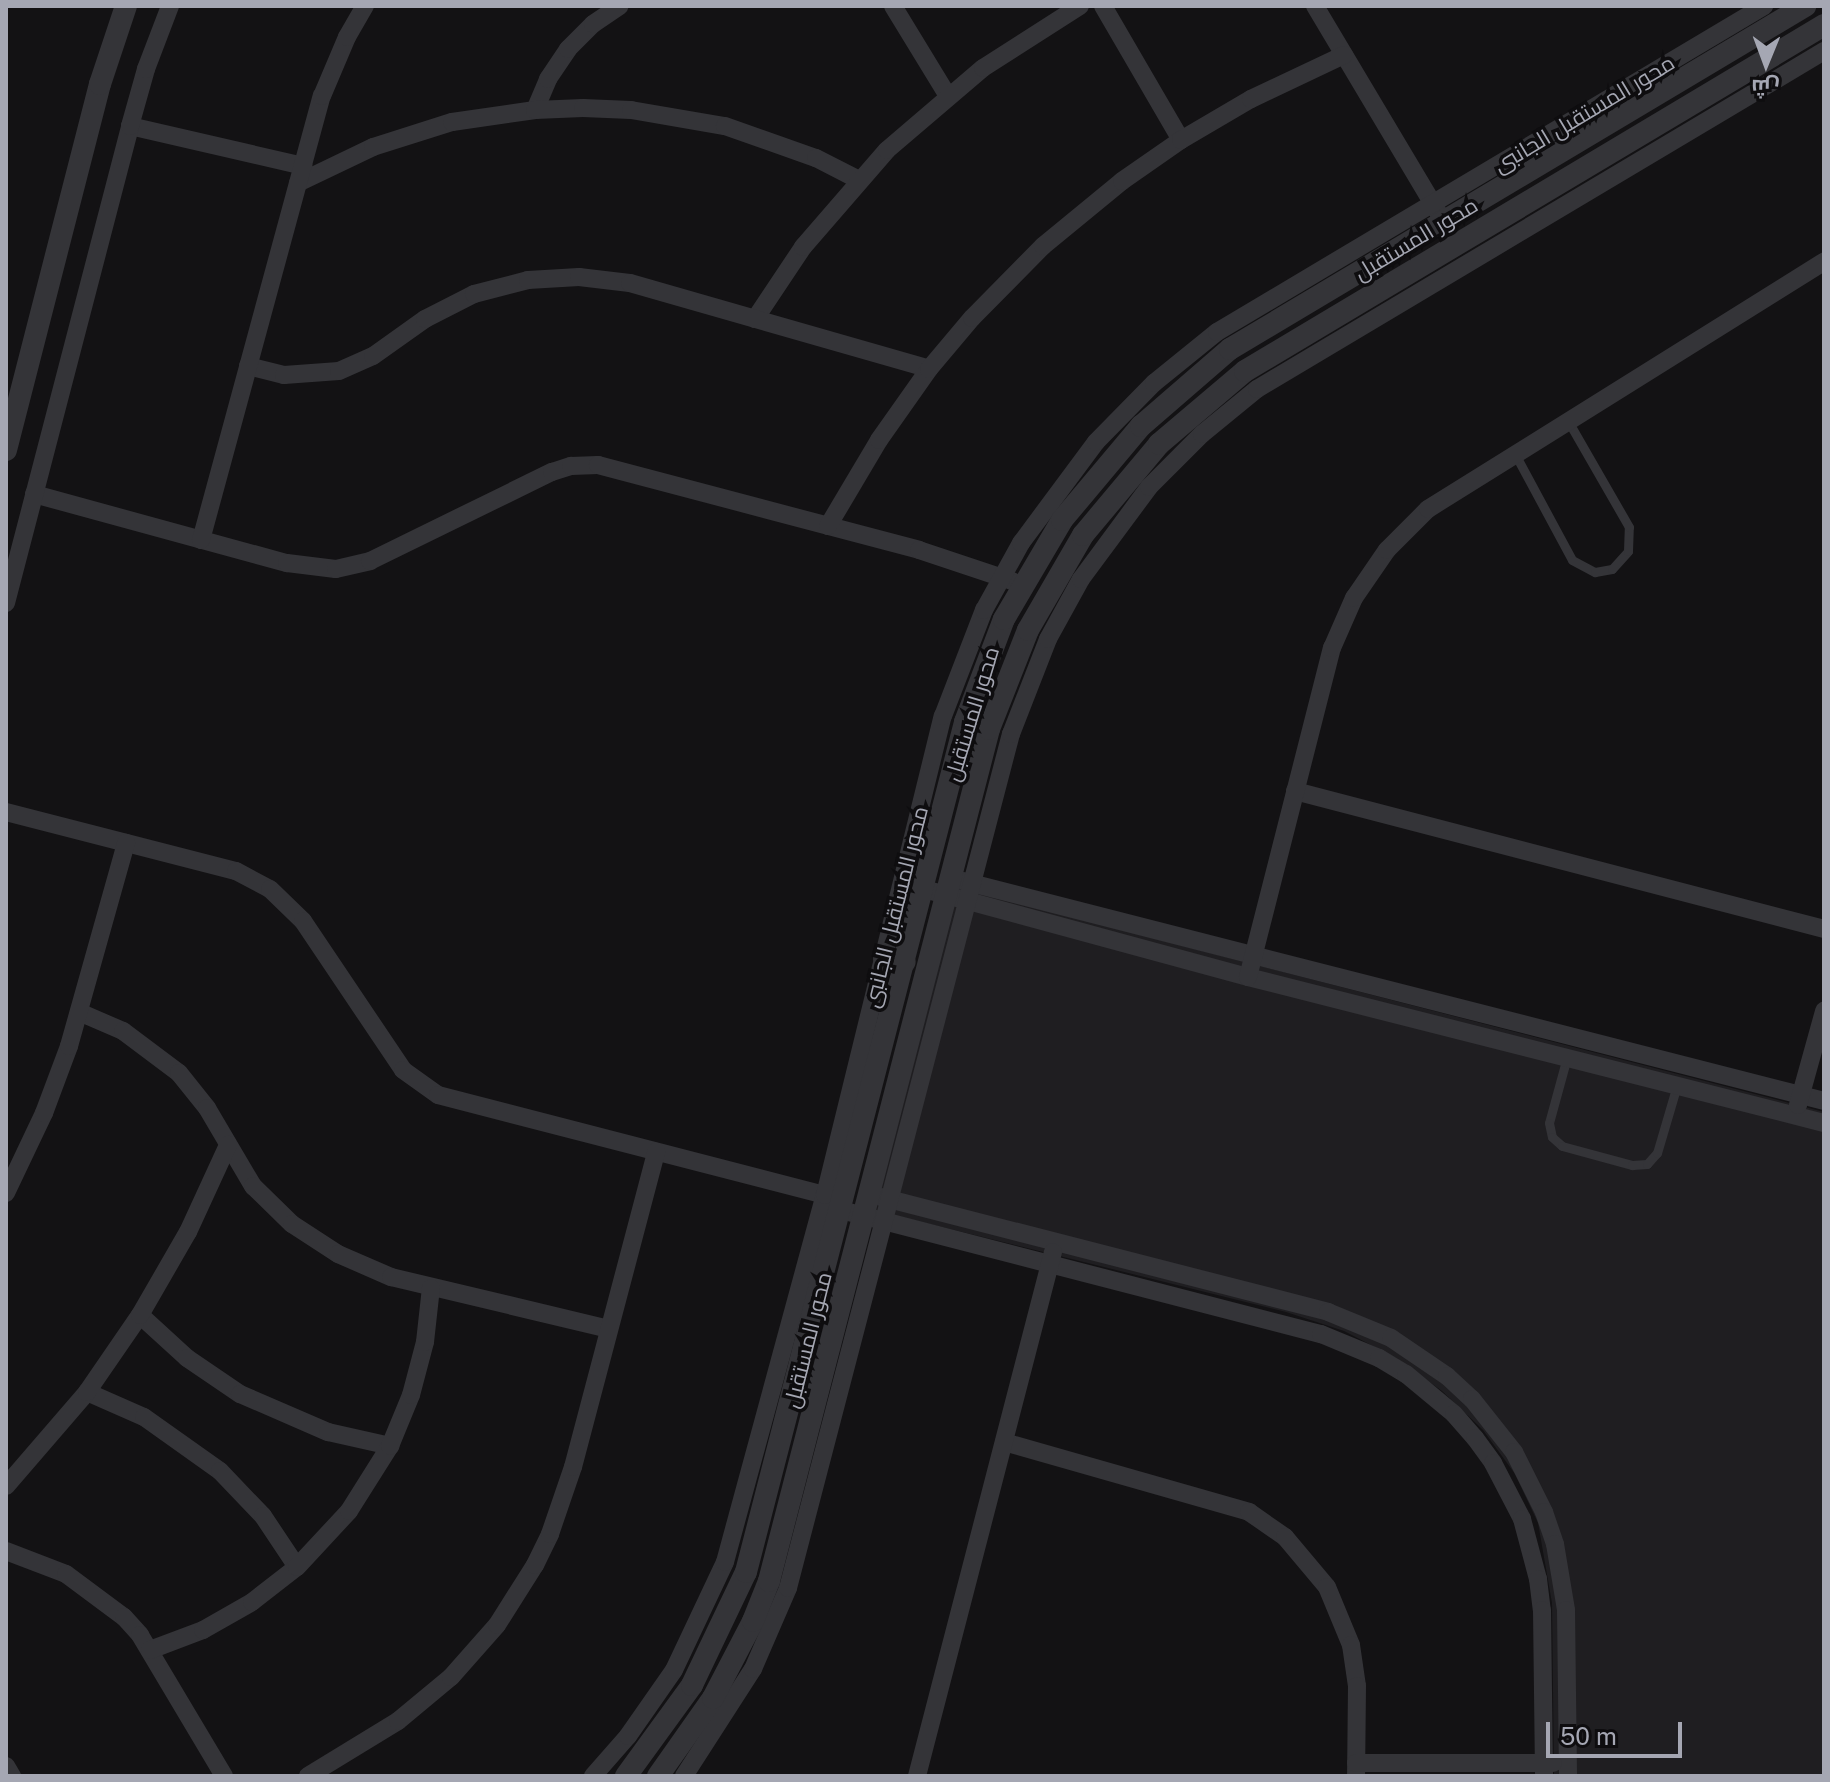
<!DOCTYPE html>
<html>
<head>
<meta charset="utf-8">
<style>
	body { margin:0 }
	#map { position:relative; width:1830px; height:1782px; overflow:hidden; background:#131214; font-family:"Public Sans",Cairo,sans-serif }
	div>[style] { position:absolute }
	.built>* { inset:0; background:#1f1e21 }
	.service>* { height:9px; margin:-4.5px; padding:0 4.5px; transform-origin:4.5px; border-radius:4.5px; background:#343438 }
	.minor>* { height:18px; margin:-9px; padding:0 9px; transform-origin:9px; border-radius:9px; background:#343438 }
	.tertiary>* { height:22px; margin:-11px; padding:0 11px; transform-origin:11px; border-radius:11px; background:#343438 }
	span { translate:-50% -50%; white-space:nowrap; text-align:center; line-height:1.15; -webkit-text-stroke:7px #0e0d0f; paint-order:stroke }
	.street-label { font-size:22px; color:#a5a7b3 }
	.frame { position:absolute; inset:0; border:8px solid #a5a7b3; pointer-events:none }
	.north { position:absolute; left:1726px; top:24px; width:80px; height:80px; -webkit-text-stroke:6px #0e0d0f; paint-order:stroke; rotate:181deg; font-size:22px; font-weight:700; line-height:32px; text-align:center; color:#a5a7b3 }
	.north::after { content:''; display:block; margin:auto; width:28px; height:36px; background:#a5a7b3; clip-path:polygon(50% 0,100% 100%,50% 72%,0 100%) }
	.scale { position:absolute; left:1546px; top:1722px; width:136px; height:36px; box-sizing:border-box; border:4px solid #a5a7b3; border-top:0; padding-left:10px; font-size:24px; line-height:28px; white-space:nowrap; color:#a5a7b3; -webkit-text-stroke:6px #0e0d0f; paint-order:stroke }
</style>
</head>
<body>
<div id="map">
	<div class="built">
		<i style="clip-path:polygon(940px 883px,1824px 1112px,1824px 1776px,1554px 1776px,1552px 1603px,1538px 1523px,1515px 1474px,1483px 1430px,1442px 1391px,1396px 1358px,1344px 1331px,1286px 1312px,857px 1206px)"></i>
	</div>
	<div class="service">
		<i style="left:1515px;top:454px;width:120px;rotate:61.7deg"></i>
		<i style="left:1572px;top:560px;width:26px;rotate:28deg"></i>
		<i style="left:1595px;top:572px;width:17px;rotate:-10deg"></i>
		<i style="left:1612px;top:569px;width:24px;rotate:-48deg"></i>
		<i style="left:1628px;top:551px;width:24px;rotate:-88deg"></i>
		<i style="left:1629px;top:527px;width:122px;rotate:-119.9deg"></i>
		<i style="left:1567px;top:1057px;width:68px;rotate:105.3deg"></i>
		<i style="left:1549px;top:1123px;width:14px;rotate:78deg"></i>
		<i style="left:1552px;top:1137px;width:13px;rotate:42deg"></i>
		<i style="left:1562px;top:1146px;width:73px;rotate:15.2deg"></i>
		<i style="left:1632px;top:1165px;width:15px;rotate:-4deg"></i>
		<i style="left:1647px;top:1164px;width:15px;rotate:-48deg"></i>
		<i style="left:1657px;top:1153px;width:71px;rotate:-73.6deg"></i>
	</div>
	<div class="minor">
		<i style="left:893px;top:6px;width:105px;rotate:58.6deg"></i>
		<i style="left:1103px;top:6px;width:155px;rotate:59.8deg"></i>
		<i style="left:1315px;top:6px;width:240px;rotate:59.2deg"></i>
		<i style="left:535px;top:110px;width:34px;rotate:-67deg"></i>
		<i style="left:548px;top:79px;width:36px;rotate:-56deg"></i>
		<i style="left:568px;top:49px;width:35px;rotate:-45deg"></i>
		<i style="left:593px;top:24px;width:32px;rotate:-34deg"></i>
		<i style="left:130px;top:126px;width:178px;rotate:13deg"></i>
		<i style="left:298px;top:183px;width:83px;rotate:-25.6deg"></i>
		<i style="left:373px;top:147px;width:83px;rotate:-17.6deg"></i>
		<i style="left:452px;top:122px;width:84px;rotate:-8.2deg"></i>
		<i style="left:535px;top:110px;width:48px;rotate:-2.4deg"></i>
		<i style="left:583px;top:108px;width:48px;rotate:2.4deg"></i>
		<i style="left:631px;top:110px;width:95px;rotate:9.7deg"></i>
		<i style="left:725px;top:126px;width:96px;rotate:19.4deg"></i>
		<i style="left:816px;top:158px;width:48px;rotate:27.1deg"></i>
		<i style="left:755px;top:319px;width:87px;rotate:-56.3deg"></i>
		<i style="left:803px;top:247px;width:128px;rotate:-49.1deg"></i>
		<i style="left:887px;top:150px;width:126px;rotate:-40.5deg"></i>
		<i style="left:983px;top:68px;width:115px;rotate:-32.6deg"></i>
		<i style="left:248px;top:366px;width:37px;rotate:14deg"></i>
		<i style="left:284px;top:375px;width:55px;rotate:-4.2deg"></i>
		<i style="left:339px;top:371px;width:37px;rotate:-24deg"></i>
		<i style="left:373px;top:356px;width:64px;rotate:-35.4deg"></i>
		<i style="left:425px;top:319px;width:55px;rotate:-27deg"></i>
		<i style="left:474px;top:294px;width:56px;rotate:-14.5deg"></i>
		<i style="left:528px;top:280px;width:51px;rotate:-3.4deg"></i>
		<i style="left:579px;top:277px;width:51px;rotate:6.7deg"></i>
		<i style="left:630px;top:283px;width:311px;rotate:16deg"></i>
		<i style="left:34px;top:494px;width:262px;rotate:15.3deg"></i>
		<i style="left:287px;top:563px;width:49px;rotate:7deg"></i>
		<i style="left:336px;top:569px;width:35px;rotate:-13deg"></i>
		<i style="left:370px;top:561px;width:203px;rotate:-26.1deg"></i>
		<i style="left:552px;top:472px;width:20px;rotate:-18deg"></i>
		<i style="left:571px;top:466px;width:27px;rotate:-2deg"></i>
		<i style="left:598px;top:465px;width:332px;rotate:14.8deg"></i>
		<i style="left:919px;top:550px;width:98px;rotate:18.4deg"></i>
		<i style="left:828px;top:526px;width:100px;rotate:-59.3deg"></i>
		<i style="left:879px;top:440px;width:87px;rotate:-54.8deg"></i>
		<i style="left:929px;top:369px;width:67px;rotate:-49.9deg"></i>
		<i style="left:972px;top:318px;width:101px;rotate:-45.4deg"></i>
		<i style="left:1043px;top:246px;width:102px;rotate:-39.4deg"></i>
		<i style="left:1122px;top:181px;width:72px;rotate:-34.8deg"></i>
		<i style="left:1181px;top:140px;width:81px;rotate:-30.4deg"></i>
		<i style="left:1251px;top:99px;width:103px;rotate:-25.3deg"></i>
		<i style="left:201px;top:540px;width:460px;rotate:-74.8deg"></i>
		<i style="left:322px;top:96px;width:64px;rotate:-67deg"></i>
		<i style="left:347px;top:37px;width:36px;rotate:-60deg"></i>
		<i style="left:6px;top:603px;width:493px;rotate:-75.4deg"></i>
		<i style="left:130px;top:126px;width:59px;rotate:-74.3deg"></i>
		<i style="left:146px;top:69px;width:67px;rotate:-69.1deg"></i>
		<i style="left:1295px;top:791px;width:547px;rotate:14.62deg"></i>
		<i style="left:6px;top:812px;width:237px;rotate:14.4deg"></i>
		<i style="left:236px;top:871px;width:38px;rotate:28deg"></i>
		<i style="left:270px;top:889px;width:46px;rotate:44.1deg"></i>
		<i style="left:303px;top:921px;width:179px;rotate:56.1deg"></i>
		<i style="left:403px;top:1070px;width:43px;rotate:35.5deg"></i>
		<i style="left:438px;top:1095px;width:400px;rotate:14.5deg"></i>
		<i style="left:825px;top:1195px;width:12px;rotate:59deg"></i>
		<i style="left:831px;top:1205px;width:11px;rotate:27deg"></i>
		<i style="left:841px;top:1210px;width:496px;rotate:14.5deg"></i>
		<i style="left:1321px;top:1334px;width:63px;rotate:22.5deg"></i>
		<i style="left:1379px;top:1358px;width:31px;rotate:31deg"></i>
		<i style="left:1406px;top:1374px;width:62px;rotate:39.8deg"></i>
		<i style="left:1454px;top:1414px;width:32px;rotate:49deg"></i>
		<i style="left:1475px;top:1438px;width:31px;rotate:54deg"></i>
		<i style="left:1493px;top:1463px;width:63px;rotate:62.6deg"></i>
		<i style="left:1522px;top:1519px;width:62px;rotate:75.1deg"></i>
		<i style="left:1538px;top:1579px;width:31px;rotate:83deg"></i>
		<i style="left:1542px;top:1610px;width:166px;rotate:89.3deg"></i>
		<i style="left:963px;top:881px;width:889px;rotate:14.33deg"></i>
		<i style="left:924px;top:889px;width:336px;rotate:15.2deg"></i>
		<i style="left:1248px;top:977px;width:594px;rotate:14.22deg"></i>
		<i style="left:1248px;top:977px;width:340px;rotate:-75.7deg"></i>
		<i style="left:1332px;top:648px;width:55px;rotate:-66.3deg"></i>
		<i style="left:1354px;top:598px;width:58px;rotate:-55.5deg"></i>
		<i style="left:1387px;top:550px;width:58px;rotate:-45deg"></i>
		<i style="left:1428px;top:509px;width:467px;rotate:-32deg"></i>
		<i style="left:79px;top:1012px;width:48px;rotate:23.4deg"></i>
		<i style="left:123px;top:1031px;width:70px;rotate:36.9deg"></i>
		<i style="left:179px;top:1073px;width:45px;rotate:51.3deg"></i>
		<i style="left:207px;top:1108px;width:91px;rotate:59.5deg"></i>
		<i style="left:253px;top:1186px;width:54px;rotate:44.3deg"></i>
		<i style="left:292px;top:1224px;width:55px;rotate:33.1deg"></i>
		<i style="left:338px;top:1254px;width:58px;rotate:23.5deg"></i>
		<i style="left:391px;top:1277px;width:224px;rotate:13.4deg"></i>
		<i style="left:1798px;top:1105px;width:98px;rotate:-74.5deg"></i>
		<i style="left:6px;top:1193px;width:89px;rotate:-64.6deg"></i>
		<i style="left:44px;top:1113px;width:72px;rotate:-69.5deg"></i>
		<i style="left:69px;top:1046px;width:211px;rotate:-74.3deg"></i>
		<i style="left:881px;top:1197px;width:462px;rotate:14.4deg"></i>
		<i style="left:1328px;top:1312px;width:68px;rotate:22.4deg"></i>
		<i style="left:1391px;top:1338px;width:68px;rotate:34.2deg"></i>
		<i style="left:1447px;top:1376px;width:34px;rotate:43deg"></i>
		<i style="left:1472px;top:1399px;width:68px;rotate:51.6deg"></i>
		<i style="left:1514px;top:1452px;width:67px;rotate:63.4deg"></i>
		<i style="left:1544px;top:1512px;width:34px;rotate:71deg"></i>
		<i style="left:1555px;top:1544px;width:67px;rotate:80.5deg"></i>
		<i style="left:1566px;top:1610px;width:166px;rotate:89.3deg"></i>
		<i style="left:140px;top:1315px;width:64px;rotate:42.5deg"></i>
		<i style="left:187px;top:1358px;width:64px;rotate:34.2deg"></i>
		<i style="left:240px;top:1394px;width:96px;rotate:23.4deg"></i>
		<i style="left:328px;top:1432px;width:64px;rotate:12.7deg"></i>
		<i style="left:87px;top:1392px;width:62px;rotate:23.7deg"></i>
		<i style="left:144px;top:1417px;width:93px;rotate:35.4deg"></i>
		<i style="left:220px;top:1471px;width:62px;rotate:46.3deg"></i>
		<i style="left:263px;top:1516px;width:61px;rotate:56.3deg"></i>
		<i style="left:1004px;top:1442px;width:255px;rotate:15.9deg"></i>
		<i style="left:1249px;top:1512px;width:44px;rotate:34.8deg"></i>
		<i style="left:1285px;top:1537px;width:65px;rotate:50deg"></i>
		<i style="left:1327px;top:1587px;width:63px;rotate:67.5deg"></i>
		<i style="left:1351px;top:1645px;width:41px;rotate:81.7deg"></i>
		<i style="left:1357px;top:1686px;width:90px;rotate:90.6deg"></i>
		<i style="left:6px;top:1486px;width:124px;rotate:-49.2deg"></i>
		<i style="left:87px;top:1392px;width:93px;rotate:-55.5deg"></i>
		<i style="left:140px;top:1315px;width:96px;rotate:-60deg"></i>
		<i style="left:188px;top:1232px;width:96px;rotate:-65.3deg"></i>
		<i style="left:6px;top:1551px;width:64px;rotate:21deg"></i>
		<i style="left:66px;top:1574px;width:72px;rotate:36.6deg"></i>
		<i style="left:124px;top:1617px;width:24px;rotate:48deg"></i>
		<i style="left:140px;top:1635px;width:164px;rotate:59.2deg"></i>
		<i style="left:150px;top:1650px;width:57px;rotate:-20.7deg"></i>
		<i style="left:203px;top:1630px;width:56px;rotate:-29.7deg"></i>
		<i style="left:252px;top:1602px;width:57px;rotate:-37.9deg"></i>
		<i style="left:297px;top:1567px;width:76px;rotate:-47.1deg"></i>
		<i style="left:349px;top:1511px;width:77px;rotate:-57.8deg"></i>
		<i style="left:390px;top:1446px;width:55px;rotate:-67.6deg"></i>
		<i style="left:411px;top:1395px;width:55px;rotate:-75.2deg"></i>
		<i style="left:425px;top:1342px;width:54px;rotate:-83.7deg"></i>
		<i style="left:1356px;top:1763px;width:197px"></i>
		<i style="left:6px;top:1766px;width:12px;rotate:59deg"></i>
		<i style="left:308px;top:1776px;width:105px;rotate:-31.4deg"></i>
		<i style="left:398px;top:1721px;width:69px;rotate:-39.7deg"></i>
		<i style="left:451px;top:1677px;width:69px;rotate:-48.5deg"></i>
		<i style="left:497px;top:1625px;width:71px;rotate:-57.7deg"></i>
		<i style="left:535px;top:1565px;width:34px;rotate:-64deg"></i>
		<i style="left:550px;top:1534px;width:71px;rotate:-71.1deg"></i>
		<i style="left:573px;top:1467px;width:326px;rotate:-75.2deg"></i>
		<i style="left:593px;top:1776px;width:53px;rotate:-48.8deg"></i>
		<i style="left:628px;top:1736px;width:80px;rotate:-55.1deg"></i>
		<i style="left:674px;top:1670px;width:119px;rotate:-64.7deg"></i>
		<i style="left:725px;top:1562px;width:380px;rotate:-74.8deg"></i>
		<i style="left:825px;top:1195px;width:493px;rotate:-76.2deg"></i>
		<i style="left:943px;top:716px;width:114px;rotate:-68.9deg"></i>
		<i style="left:984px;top:610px;width:77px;rotate:-61.1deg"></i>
		<i style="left:1021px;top:543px;width:126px;rotate:-53.4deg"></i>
		<i style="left:1096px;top:442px;width:83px;rotate:-45.5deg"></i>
		<i style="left:1154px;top:383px;width:81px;rotate:-39deg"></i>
		<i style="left:1217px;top:332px;width:637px;rotate:-30.79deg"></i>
		<i style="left:684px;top:1776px;width:127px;rotate:-57.2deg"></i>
		<i style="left:753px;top:1669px;width:88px;rotate:-66.6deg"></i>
		<i style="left:788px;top:1588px;width:883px;rotate:-75.37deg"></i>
		<i style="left:1011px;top:734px;width:102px;rotate:-68.7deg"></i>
		<i style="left:1048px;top:639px;width:68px;rotate:-61.2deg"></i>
		<i style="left:1081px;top:579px;width:114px;rotate:-53.5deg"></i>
		<i style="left:1149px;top:487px;width:75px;rotate:-45deg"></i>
		<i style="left:1202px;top:434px;width:71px;rotate:-39.3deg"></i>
		<i style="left:1257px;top:389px;width:660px;rotate:-30.8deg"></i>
		<i style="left:917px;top:1776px;width:541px;rotate:-75.45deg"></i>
	</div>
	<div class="tertiary">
		<i style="left:6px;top:450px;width:378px;rotate:-75.6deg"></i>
		<i style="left:100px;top:84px;width:82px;rotate:-71.6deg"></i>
		<i style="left:884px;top:958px;width:21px;rotate:11deg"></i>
		<i style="left:626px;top:1776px;width:112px;rotate:-54deg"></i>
		<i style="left:692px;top:1685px;width:125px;rotate:-64.5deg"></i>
		<i style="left:746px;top:1572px;width:878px;rotate:-75.55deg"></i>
		<i style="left:965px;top:722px;width:110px;rotate:-69.3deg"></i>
		<i style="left:1004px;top:619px;width:115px;rotate:-59.6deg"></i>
		<i style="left:1062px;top:520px;width:123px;rotate:-50deg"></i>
		<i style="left:1141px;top:426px;width:118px;rotate:-40.9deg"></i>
		<i style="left:1230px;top:349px;width:670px;rotate:-30.82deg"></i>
		<i style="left:658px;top:1776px;width:95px;rotate:-54.8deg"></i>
		<i style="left:713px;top:1698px;width:87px;rotate:-62.5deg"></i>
		<i style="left:753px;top:1621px;width:43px;rotate:-68.2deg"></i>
		<i style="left:769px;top:1581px;width:880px;rotate:-75.52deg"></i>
		<i style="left:989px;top:729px;width:106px;rotate:-68.5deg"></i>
		<i style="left:1028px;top:630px;width:110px;rotate:-59.9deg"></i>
		<i style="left:1083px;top:535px;width:119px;rotate:-50.1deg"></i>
		<i style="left:1159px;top:444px;width:113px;rotate:-40.3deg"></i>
		<i style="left:1245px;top:371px;width:675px;rotate:-30.86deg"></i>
	</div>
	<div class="street-label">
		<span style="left:1584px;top:114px;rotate:-31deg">محور المستقبل الجانبى</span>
		<span style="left:1416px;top:239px;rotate:-31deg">محور المستقبل</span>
		<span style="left:972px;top:714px;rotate:-73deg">محور المستقبل</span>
		<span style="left:896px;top:907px;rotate:-76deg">محور المستقبل الجانبى</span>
		<span style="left:808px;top:1340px;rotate:-76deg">محور المستقبل</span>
	</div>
	<div class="frame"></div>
	<div class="north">ش</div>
	<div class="scale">50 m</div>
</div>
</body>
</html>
